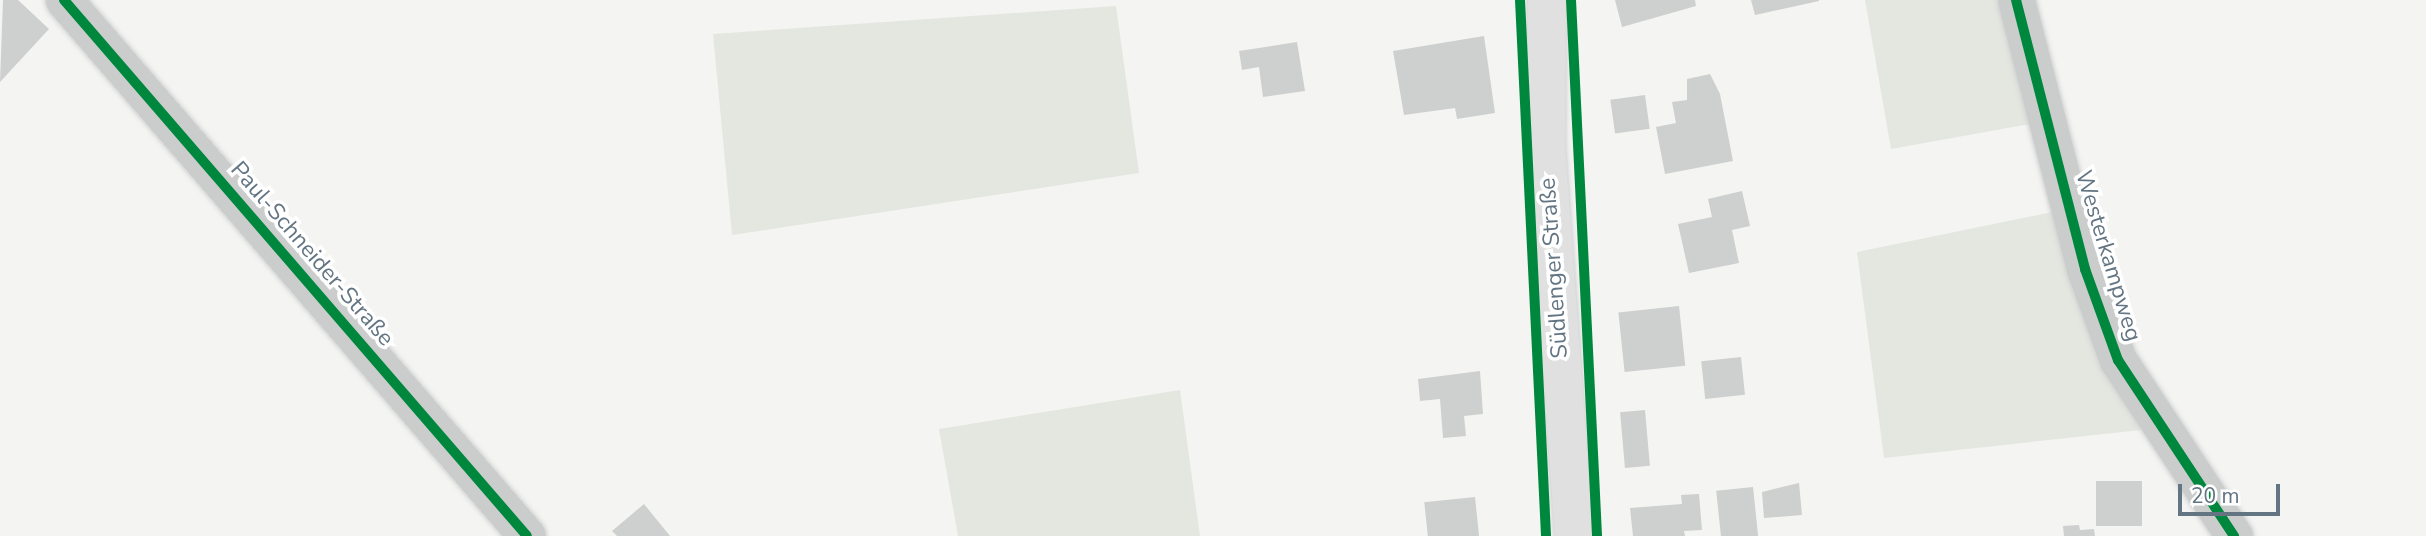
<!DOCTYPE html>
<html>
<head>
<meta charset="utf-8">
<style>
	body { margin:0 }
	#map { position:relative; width:2426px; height:536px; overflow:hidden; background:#f4f4f2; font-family:"Nunito Sans",sans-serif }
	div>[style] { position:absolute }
	.green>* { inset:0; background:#e4e7e0 }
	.building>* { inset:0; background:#cecfcf; transform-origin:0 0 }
	.roads { filter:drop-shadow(0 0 2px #d0d2d2) drop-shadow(0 0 2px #d0d2d2) }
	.street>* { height:37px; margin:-18.5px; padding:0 18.5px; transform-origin:18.5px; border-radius:18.5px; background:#cbcdcd }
	.secondary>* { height:38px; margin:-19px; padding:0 19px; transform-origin:19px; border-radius:19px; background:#e0e0e0 }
	.cycleway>* { height:10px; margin:-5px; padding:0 5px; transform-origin:5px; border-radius:5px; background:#00873e }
	span { translate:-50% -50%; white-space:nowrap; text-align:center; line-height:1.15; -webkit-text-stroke:7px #fff; paint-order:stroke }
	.street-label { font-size:23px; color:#637583 }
	.scale { position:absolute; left:2178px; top:484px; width:102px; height:32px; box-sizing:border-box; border:4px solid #637583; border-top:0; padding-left:9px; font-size:21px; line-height:24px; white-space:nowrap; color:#637583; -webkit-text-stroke:5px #fff; paint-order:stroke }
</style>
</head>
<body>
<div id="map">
	<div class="green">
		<i style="clip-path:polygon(1865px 0,2003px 0,2035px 123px,1891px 149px)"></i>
		<i style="clip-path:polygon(1116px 6px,1139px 173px,732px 235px,713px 34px)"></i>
		<i style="clip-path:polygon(2057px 211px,2150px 429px,1884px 458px,1857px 252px)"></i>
		<i style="clip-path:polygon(1180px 390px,1200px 536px,958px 536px,939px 429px)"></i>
	</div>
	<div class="building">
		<i style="clip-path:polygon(3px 0,18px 0,49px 29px,0 82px)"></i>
		<i style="clip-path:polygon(1615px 0,1695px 0,1696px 6px,1622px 27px)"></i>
		<i style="clip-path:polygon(1751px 0,1819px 0,1819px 1px,1755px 15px)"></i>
		<i style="clip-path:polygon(1484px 36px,1495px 113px,1457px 119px,1455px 108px,1404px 115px,1393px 51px)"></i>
		<i style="clip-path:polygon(1297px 42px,1305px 91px,1263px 97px,1259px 67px,1242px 70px,1239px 51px)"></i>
		<i style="clip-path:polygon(1710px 74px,1720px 94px,1733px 161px,1665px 174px,1656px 127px,1676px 123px,1672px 102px,1687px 100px,1687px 79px)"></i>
		<i style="left:1645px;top:95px;width:34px;height:35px;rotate:82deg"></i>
		<i style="clip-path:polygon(1742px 191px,1750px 226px,1732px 230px,1739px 263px,1689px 273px,1678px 224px,1712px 217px,1708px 199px)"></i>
		<i style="left:1679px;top:306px;width:60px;height:61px;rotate:84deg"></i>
		<i style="left:1741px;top:357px;width:38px;height:40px;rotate:84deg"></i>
		<i style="clip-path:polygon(1480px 371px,1483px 414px,1464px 416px,1466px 436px,1443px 438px,1440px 399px,1420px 401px,1418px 379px)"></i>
		<i style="left:1645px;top:410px;width:56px;height:25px;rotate:85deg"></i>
		<i style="left:2142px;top:481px;width:45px;height:46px;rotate:90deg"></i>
		<i style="clip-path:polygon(1799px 483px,1802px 515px,1764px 518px,1762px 492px)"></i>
		<i style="left:1753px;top:487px;width:49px;height:37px;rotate:84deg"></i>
		<i style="clip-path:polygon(1699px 494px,1702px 530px,1684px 531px,1685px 536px,1633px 536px,1630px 508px,1682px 504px,1681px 495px)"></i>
		<i style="left:1475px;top:497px;width:39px;height:51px;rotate:84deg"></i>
		<i style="clip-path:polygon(644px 504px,670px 536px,617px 536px,612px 531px)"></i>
		<i style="clip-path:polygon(2079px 525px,2080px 530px,2094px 529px,2095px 536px,2064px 536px,2063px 526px)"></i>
	</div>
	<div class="roads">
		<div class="street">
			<i style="left:64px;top:0;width:708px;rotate:49.18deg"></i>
			<i style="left:2016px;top:0;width:278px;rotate:75.6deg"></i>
			<i style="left:2085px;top:269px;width:97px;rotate:70.1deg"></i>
			<i style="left:2118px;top:360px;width:211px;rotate:56.6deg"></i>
		</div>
		<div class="secondary">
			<i style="left:1547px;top:0;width:146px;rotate:90.4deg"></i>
			<i style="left:1546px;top:146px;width:391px;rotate:85.9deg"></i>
		</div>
	</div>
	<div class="cycleway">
		<i style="left:64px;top:0;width:708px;rotate:49.18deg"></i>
		<i style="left:1520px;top:0;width:537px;rotate:87.22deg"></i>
		<i style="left:1571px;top:0;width:537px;rotate:87.22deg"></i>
		<i style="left:2016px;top:0;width:278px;rotate:75.6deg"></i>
		<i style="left:2085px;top:269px;width:97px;rotate:70.1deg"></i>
		<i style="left:2118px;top:360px;width:211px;rotate:56.6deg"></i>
	</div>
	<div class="street-label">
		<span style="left:312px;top:254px;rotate:49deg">Paul-Schneider-Straße</span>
		<span style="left:2108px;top:256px;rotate:73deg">Westerkampweg</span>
		<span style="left:1554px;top:268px;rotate:-94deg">Südlenger Straße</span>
	</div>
	<div class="scale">20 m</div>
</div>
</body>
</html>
